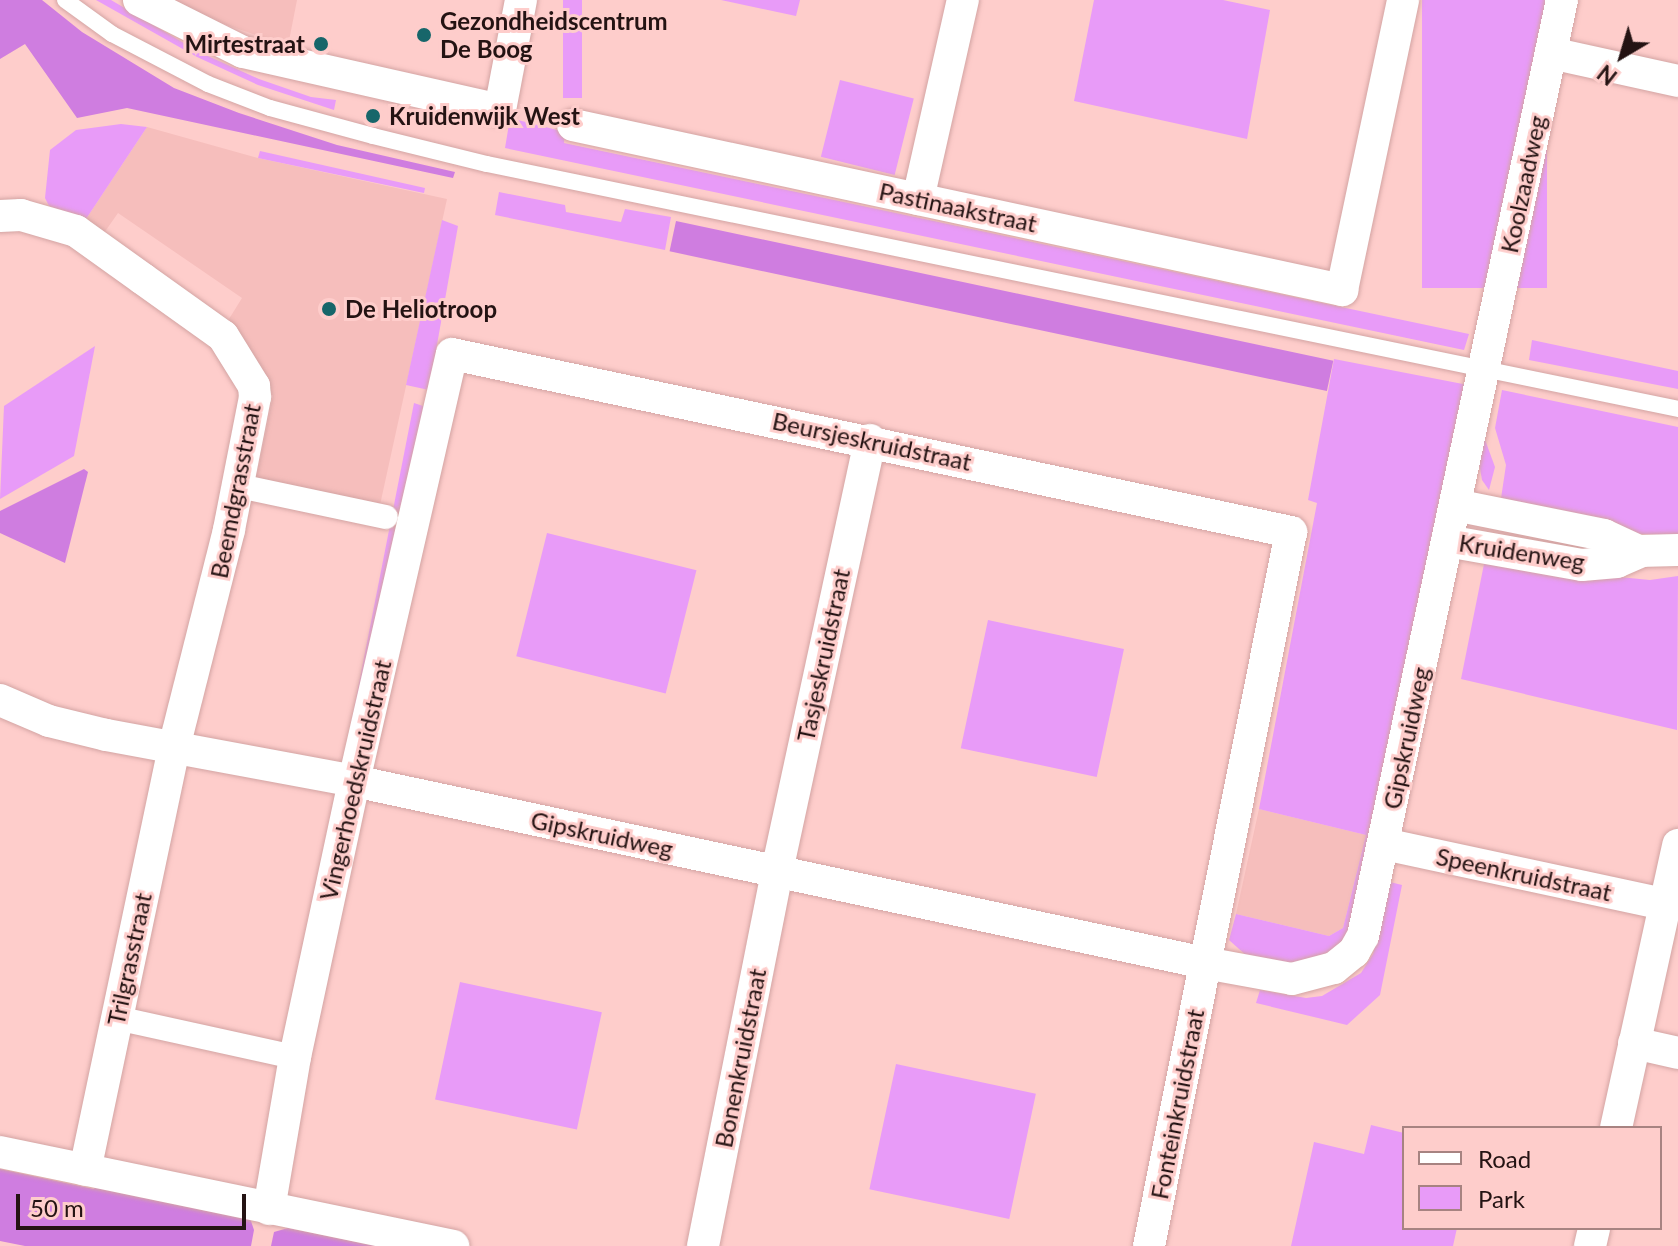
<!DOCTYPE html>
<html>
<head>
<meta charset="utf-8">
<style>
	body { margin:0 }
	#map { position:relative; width:1678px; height:1246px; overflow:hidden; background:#fecdcb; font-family:Lato,sans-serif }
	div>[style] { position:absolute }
	.built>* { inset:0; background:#f6bebc }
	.green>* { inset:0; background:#e89bf8; transform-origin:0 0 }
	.forest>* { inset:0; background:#cf7de0; transform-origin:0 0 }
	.roads { filter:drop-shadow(0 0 2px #d3a4a3) drop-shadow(0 0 2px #d3a4a3) }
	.service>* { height:16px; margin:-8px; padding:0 8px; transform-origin:8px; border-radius:8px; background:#fff }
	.pedestrian>* { height:24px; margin:-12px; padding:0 12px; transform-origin:12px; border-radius:12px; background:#fff }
	.minor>* { height:32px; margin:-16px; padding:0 16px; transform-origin:16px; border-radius:16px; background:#fff }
	.dots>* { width:22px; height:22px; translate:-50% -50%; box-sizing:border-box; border:4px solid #fecdcb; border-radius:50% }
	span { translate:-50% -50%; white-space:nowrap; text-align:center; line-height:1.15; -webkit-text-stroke:6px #fecdcb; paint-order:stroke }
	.poi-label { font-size:24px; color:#241313; font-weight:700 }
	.left { translate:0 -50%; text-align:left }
	.right { translate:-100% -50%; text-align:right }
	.street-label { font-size:24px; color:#241313 }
	.legend { position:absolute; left:1402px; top:1126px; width:260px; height:104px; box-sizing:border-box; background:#fecdcb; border:2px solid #a78381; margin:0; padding:10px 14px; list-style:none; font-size:24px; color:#241313 }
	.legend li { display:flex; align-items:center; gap:16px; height:40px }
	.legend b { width:40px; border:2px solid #a78381 }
	.north { position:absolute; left:1582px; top:16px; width:80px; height:80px; -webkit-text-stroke:6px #fecdcb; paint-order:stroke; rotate:218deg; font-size:22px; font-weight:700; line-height:32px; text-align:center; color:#241313 }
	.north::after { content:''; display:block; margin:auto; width:28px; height:36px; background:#241313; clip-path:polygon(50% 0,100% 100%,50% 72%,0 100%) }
	.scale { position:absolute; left:16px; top:1194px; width:230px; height:36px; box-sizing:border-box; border:4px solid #241313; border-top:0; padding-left:10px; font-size:24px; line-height:28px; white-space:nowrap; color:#241313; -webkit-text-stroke:6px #fecdcb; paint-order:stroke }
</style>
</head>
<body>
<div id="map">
	<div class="built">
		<i style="clip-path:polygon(173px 0,297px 0,288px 46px,206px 18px)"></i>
		<i style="clip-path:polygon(147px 127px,258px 158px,447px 199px,380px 505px,256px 480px,273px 396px,229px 319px,242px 298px,118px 213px,104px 233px,86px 219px)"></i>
		<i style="clip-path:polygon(1259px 809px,1366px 835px,1343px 928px,1329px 936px,1236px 914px)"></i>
	</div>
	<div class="green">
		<i style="clip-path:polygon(96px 0,111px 0,199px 52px,259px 79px,311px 97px,336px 100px,334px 110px,258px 85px,197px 57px)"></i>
		<i style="left:563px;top:0;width:19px;height:98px"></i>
		<i style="clip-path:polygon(721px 0,800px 0,796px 16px)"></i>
		<i style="clip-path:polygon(1094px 0,1223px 0,1270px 10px,1247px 139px,1074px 101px)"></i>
		<i style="left:1422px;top:0;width:125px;height:288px"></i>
		<i style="left:840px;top:80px;width:76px;height:79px;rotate:14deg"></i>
		<i style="clip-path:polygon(510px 118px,565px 132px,564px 143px,1469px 334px,1464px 350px,505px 148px)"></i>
		<i style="clip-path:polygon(121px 124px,147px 127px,86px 219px,49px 206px,45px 198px,50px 150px,76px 130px)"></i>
		<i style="clip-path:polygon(260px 151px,425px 188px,424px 193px,258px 158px)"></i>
		<i style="clip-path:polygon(499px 192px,565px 205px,566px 212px,621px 222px,625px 209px,671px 217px,665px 250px,495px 215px)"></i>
		<i style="clip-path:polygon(442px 220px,458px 226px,429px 390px,406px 385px)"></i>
		<i style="clip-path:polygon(1532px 340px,1678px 371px,1678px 389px,1529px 360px)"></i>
		<i style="clip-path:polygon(95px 346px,74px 456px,0 499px,4px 406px)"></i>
		<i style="clip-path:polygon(1334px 359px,1468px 385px,1348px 935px,1334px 951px,1309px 963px,1288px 965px,1248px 957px,1229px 940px,1236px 914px,1329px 936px,1343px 928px,1366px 835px,1259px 809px,1317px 503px,1308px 500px)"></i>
		<i style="clip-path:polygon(1502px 390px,1678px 427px,1678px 536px,1622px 533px,1500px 505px,1506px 465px,1495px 428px)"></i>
		<i style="clip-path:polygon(414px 403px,426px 407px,350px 729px)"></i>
		<i style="clip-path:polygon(1484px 437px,1495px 467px,1489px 490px,1482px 480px,1479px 463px)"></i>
		<i style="left:547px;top:533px;width:154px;height:127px;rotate:14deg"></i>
		<i style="clip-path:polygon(1484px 564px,1650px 580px,1678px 576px,1677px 730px,1461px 679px)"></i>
		<i style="left:988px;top:620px;width:139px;height:131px;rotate:12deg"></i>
		<i style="clip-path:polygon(1390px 882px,1402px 885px,1380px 995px,1347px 1025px,1256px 1003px,1260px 990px,1306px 998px,1322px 996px,1361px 973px,1373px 954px)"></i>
		<i style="left:460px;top:982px;width:145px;height:120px;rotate:12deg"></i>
		<i style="left:896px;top:1064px;width:143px;height:128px;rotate:12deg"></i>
		<i style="clip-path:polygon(1371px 1125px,1404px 1133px,1404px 1228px,1457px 1228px,1453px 1246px,1291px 1246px,1314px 1142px,1364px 1154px)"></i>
	</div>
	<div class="forest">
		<i style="clip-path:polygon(0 0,42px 0,82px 32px,174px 88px,239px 113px,337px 145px,455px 172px,453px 178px,127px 108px,77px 118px,25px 44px,0 59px)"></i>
		<i style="left:676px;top:221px;width:672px;height:31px;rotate:12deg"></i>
		<i style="clip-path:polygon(84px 469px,88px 472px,65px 563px,0 533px,0 511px)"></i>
		<i style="clip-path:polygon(0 1169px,94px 1189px,97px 1184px,250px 1218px,254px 1230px,251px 1246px,25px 1246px,0 1241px)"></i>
		<i style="clip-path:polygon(288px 1228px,377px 1246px,271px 1246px,274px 1232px)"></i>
	</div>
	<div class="roads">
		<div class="service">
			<i style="left:65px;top:0;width:58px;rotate:35.9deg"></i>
			<i style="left:112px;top:34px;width:108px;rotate:27.5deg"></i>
			<i style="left:208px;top:84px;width:66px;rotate:21.2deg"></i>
			<i style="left:270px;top:108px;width:107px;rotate:15.2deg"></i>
			<i style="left:373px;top:136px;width:117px;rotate:13.8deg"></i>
			<i style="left:487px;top:164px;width:1216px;rotate:11.62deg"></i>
		</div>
		<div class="pedestrian">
			<i style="left:239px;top:486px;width:150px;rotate:11.9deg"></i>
			<i style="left:117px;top:1018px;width:182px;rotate:12.4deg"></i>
		</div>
		<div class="minor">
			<i style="left:139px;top:0;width:116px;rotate:26.6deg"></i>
			<i style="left:243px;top:52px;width:263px;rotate:12.7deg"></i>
			<i style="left:500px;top:110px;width:112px;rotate:-79.2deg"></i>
			<i style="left:1551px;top:53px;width:130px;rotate:12.4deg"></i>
			<i style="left:573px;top:125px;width:787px;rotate:12.11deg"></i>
			<i style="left:1342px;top:290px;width:296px;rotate:-78.1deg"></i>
			<i style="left:918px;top:199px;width:204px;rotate:-77.3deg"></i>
			<i style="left:0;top:216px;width:21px;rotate:-3deg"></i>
			<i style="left:21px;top:215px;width:57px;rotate:16.2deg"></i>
			<i style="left:76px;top:231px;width:82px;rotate:35.6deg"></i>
			<i style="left:143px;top:279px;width:98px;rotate:35.5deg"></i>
			<i style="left:223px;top:336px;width:59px;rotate:58.2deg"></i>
			<i style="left:254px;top:386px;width:11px;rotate:85deg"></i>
			<i style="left:255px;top:397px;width:136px;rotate:101.1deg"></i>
			<i style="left:229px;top:530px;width:225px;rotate:104.2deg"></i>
			<i style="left:174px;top:748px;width:431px;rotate:101.9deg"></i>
			<i style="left:1455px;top:505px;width:152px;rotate:11.4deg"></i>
			<i style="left:1604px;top:535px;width:38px;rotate:25deg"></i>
			<i style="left:1638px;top:551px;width:40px;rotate:-1.4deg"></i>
			<i style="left:1447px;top:541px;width:137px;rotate:10.1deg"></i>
			<i style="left:1582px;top:565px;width:35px;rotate:-5deg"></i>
			<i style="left:1617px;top:562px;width:27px;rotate:-24deg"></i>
			<i style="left:0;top:700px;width:53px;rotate:23.2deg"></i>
			<i style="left:49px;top:721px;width:59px;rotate:13.8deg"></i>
			<i style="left:106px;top:735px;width:252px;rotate:10.5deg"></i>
			<i style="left:354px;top:781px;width:870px;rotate:12.07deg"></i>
			<i style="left:1205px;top:963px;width:88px;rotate:10.4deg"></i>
			<i style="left:1292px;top:979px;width:43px;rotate:-14.7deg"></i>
			<i style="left:1334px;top:968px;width:26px;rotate:-39deg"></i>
			<i style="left:1354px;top:952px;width:18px;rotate:-61deg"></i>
			<i style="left:1363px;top:936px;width:957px;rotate:-78deg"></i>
			<i style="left:1384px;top:844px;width:286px;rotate:12.1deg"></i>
			<i style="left:1634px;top:1043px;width:45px;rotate:12.8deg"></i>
			<i style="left:1616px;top:1128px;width:290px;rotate:-77.6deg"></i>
			<i style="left:0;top:1152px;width:463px;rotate:11.7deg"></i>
			<i style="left:269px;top:1209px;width:154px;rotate:-80.3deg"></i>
			<i style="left:295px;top:1057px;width:282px;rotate:-77.9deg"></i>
			<i style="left:354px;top:781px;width:438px;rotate:-77.1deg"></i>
			<i style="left:452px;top:354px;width:858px;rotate:11.98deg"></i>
			<i style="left:1291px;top:532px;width:728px;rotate:101.25deg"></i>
			<i style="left:703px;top:1246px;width:382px;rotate:-78.8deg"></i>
			<i style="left:777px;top:871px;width:441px;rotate:-77.8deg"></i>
			<i style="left:1590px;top:1246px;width:18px;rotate:-77deg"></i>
		</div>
	</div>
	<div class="dots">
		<i style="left:424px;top:35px;background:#17666a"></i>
		<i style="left:321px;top:44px;background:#17666a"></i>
		<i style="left:373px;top:116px;background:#17666a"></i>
		<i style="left:329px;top:309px;background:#17666a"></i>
	</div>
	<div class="poi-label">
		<span class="left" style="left:440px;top:35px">Gezondheidscentrum<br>De Boog</span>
		<span class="right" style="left:305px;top:44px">Mirtestraat</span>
		<span class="left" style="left:389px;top:116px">Kruidenwijk West</span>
		<span class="left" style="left:345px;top:309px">De Heliotroop</span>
	</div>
	<div class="street-label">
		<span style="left:1523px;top:184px;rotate:-78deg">Koolzaadweg</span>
		<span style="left:958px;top:207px;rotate:12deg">Pastinaakstraat</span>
		<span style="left:872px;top:441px;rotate:12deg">Beursjeskruidstraat</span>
		<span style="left:235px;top:491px;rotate:-79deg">Beemdgrasstraat</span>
		<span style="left:1522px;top:552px;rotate:9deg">Kruidenweg</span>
		<span style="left:823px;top:655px;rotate:-78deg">Tasjeskruidstraat</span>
		<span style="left:1406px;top:738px;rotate:-78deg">Gipskruidweg</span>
		<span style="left:355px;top:780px;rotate:-77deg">Vingerhoedskruidstraat</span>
		<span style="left:602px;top:834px;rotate:12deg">Gipskruidweg</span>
		<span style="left:1524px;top:874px;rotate:12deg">Speenkruidstraat</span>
		<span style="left:129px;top:959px;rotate:-78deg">Trilgrasstraat</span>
		<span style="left:740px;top:1058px;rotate:-79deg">Bonenkruidstraat</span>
		<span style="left:1177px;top:1104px;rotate:-79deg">Fonteinkruidstraat</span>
	</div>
	<ul class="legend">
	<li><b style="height:10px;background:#fff"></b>Road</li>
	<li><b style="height:22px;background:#e89bf8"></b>Park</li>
	</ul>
	<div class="north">N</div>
	<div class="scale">50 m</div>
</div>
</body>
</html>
